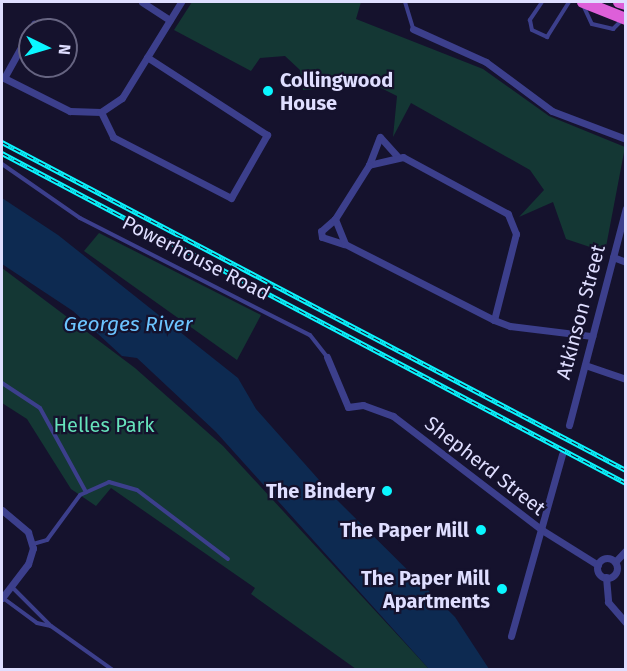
<!DOCTYPE html>
<html>
<head>
<meta charset="utf-8">
<style>
	body { margin:0 }
	#map { position:relative; width:627px; height:671px; overflow:hidden; background:#15122d; font-family:"Fira Sans",sans-serif }
	div>[style] { position:absolute }
	.green>* { inset:0; background:#143734 }
	.water>* { inset:0; background:#0d2a51 }
	.service>* { height:4px; margin:-2px; padding:0 2px; transform-origin:2px; border-radius:2px; background:#3c3f8c }
	.minor>* { height:7px; margin:-3.5px; padding:0 3.5px; transform-origin:3.5px; border-radius:3.5px; background:#3c3f8c }
	.minor>.ring { margin:-3.5px; padding:0; box-sizing:content-box; background:none; border:7px solid #3c3f8c; border-radius:50% }
	.trunk>* { height:12px; margin:-6px; padding:0 6px; transform-origin:6px; border-radius:6px; background:#dd5fd9 }
	.rail>* { height:4.5px; margin-top:-2.25px; transform-origin:0; background:repeating-linear-gradient(90deg,#15122d 0 7px,#0af6ff 0 14px); box-sizing:border-box; border-block:2px solid #0af6ff }
	.dots>* { width:16px; height:16px; translate:-50% -50%; box-sizing:border-box; border:3px solid #15122d; border-radius:50% }
	span { translate:-50% -50%; white-space:nowrap; text-align:center; line-height:1.15; -webkit-text-stroke:4.5px #15122d; paint-order:stroke }
	.poi-label { font-size:20px; color:#dfdeff; font-weight:700 }
	.left { translate:0 -50%; text-align:left }
	.right { translate:-100% -50%; text-align:right }
	.street-label { font-size:20px; color:#dfdeff }
	.park-label { font-size:20px; color:#66e2bb }
	.water-label { font-size:21px; color:#6cc4ff; font-style:italic }
	.frame { position:absolute; inset:0; border:3px solid #dfdeff; pointer-events:none }
	.north { position:absolute; left:18px; top:18px; width:60px; height:60px; box-sizing:border-box; background:#15122d; border:2px solid #666481; border-radius:50%; rotate:95deg; font-size:16px; font-weight:700; line-height:24px; text-align:center; color:#dfdeff }
	.north::after { content:''; display:block; margin:auto; width:21px; height:27px; background:#0af6ff; clip-path:polygon(50% 0,100% 100%,50% 72%,0 100%) }
</style>
</head>
<body>
<div id="map">
	<div class="green">
		<i style="clip-path:polygon(192px 2px,361px 2px,356px 19px,483px 69px,549px 116px,625px 147px,605px 252px,566px 239px,553px 202px,519px 217px,544px 190px,530px 170px,411px 103px,393px 137px,397px 96px,375px 85px,303px 90px,300px 70px,285px 56px,260px 58px,251px 71px,174px 30px)"></i>
		<i style="clip-path:polygon(99px 233px,261px 315px,237px 360px,84px 251px)"></i>
		<i style="clip-path:polygon(2px 268px,135px 368px,223px 446px,429px 669px,356px 669px,251px 594px,255px 588px,111px 488px,96px 506px,71px 489px,27px 419px,2px 403px)"></i>
	</div>
	<div class="water">
		<i style="clip-path:polygon(2px 198px,58px 235px,238px 378px,256px 409px,336px 499px,455px 617px,489px 669px,429px 669px,216px 432px,137px 358px,122px 356px,73px 311px,2px 264px)"></i>
	</div>
	<div class="service">
		<i style="left:405px;top:2px;width:28px;rotate:73deg"></i>
		<i style="left:542px;top:2px;width:22px;rotate:124deg"></i>
		<i style="left:530px;top:20px;width:10px;rotate:79deg"></i>
		<i style="left:532px;top:30px;width:17px;rotate:25deg"></i>
		<i style="left:547px;top:37px;width:41px;rotate:-57.8deg"></i>
		<i style="left:583px;top:5px;width:21px;rotate:65deg"></i>
		<i style="left:592px;top:24px;width:22px;rotate:13deg"></i>
		<i style="left:613px;top:29px;width:11px;rotate:-45deg"></i>
		<i style="left:2px;top:164px;width:95px;rotate:34.7deg"></i>
		<i style="left:80px;top:218px;width:258px;rotate:27deg"></i>
		<i style="left:310px;top:335px;width:28px;rotate:52deg"></i>
		<i style="left:2px;top:383px;width:45px;rotate:33.3deg"></i>
		<i style="left:40px;top:408px;width:96px;rotate:61.3deg"></i>
		<i style="left:33px;top:544px;width:15px;rotate:-16deg"></i>
		<i style="left:47px;top:540px;width:56px;rotate:-53.7deg"></i>
		<i style="left:80px;top:495px;width:32px;rotate:-24deg"></i>
		<i style="left:109px;top:482px;width:29px;rotate:16deg"></i>
		<i style="left:137px;top:490px;width:114px;rotate:37.2deg"></i>
		<i style="left:11px;top:586px;width:57px;rotate:45deg"></i>
		<i style="left:51px;top:626px;width:76px;rotate:35.4deg"></i>
		<i style="left:3px;top:598px;width:42px;rotate:36.3deg"></i>
		<i style="left:37px;top:623px;width:13px;rotate:13deg"></i>
	</div>
	<div class="minor">
		<i style="left:142px;top:2px;width:33px;rotate:33deg"></i>
		<i style="left:413px;top:29px;width:80px;rotate:24.3deg"></i>
		<i style="left:486px;top:62px;width:82px;rotate:36.6deg"></i>
		<i style="left:552px;top:111px;width:79px;rotate:20.7deg"></i>
		<i style="left:31px;top:30px;width:7px;rotate:-63deg"></i>
		<i style="left:34px;top:24px;width:24px;rotate:15deg"></i>
		<i style="left:2px;top:77px;width:76px;rotate:26.6deg"></i>
		<i style="left:70px;top:111px;width:31px;rotate:2deg"></i>
		<i style="left:101px;top:112px;width:25px;rotate:-34deg"></i>
		<i style="left:122px;top:98px;width:113px;rotate:-58.4deg"></i>
		<i style="left:4px;top:78px;width:54px;rotate:-61deg"></i>
		<i style="left:101px;top:112px;width:28px;rotate:64deg"></i>
		<i style="left:113px;top:137px;width:133px;rotate:27.3deg"></i>
		<i style="left:231px;top:198px;width:73px;rotate:-60.3deg"></i>
		<i style="left:267px;top:135px;width:143px;rotate:-147deg"></i>
		<i style="left:369px;top:165px;width:30px;rotate:-69deg"></i>
		<i style="left:380px;top:137px;width:25px;rotate:48deg"></i>
		<i style="left:335px;top:219px;width:18px;rotate:139deg"></i>
		<i style="left:321px;top:231px;width:6px;rotate:81deg"></i>
		<i style="left:322px;top:237px;width:23px;rotate:18deg"></i>
		<i style="left:613px;top:257px;width:14px;rotate:21deg"></i>
		<i style="left:494px;top:320px;width:89px;rotate:-75.7deg"></i>
		<i style="left:516px;top:234px;width:22px;rotate:-112deg"></i>
		<i style="left:508px;top:214px;width:119px;rotate:-151.5deg"></i>
		<i style="left:403px;top:157px;width:35px;rotate:167deg"></i>
		<i style="left:369px;top:165px;width:64px;rotate:122.2deg"></i>
		<i style="left:335px;top:219px;width:27px;rotate:68deg"></i>
		<i style="left:345px;top:244px;width:167px;rotate:27deg"></i>
		<i style="left:494px;top:320px;width:17px;rotate:21deg"></i>
		<i style="left:510px;top:326px;width:83px;rotate:7deg"></i>
		<i style="left:327px;top:357px;width:54px;rotate:67.2deg"></i>
		<i style="left:348px;top:407px;width:15px;rotate:-8deg"></i>
		<i style="left:363px;top:405px;width:32px;rotate:20deg"></i>
		<i style="left:393px;top:416px;width:188px;rotate:37.4deg"></i>
		<i style="left:542px;top:530px;width:66px;rotate:32deg"></i>
		<i style="left:585px;top:365px;width:43px;rotate:18.9deg"></i>
		<i style="left:569px;top:425px;width:224px;rotate:-75.3deg"></i>
		<i style="left:2px;top:510px;width:34px;rotate:40deg"></i>
		<i style="left:28px;top:532px;width:17px;rotate:73deg"></i>
		<i style="left:33px;top:548px;width:17px;rotate:107deg"></i>
		<i style="left:28px;top:564px;width:43px;rotate:127.4deg"></i>
		<i class="ring" style="left:597px;top:558px;width:13px;height:13px"></i>
		<i style="left:615px;top:562px;width:16px;rotate:-47deg"></i>
		<i style="left:606px;top:577px;width:25px;rotate:85deg"></i>
		<i style="left:608px;top:602px;width:28px;rotate:49deg"></i>
		<i style="left:511px;top:636px;width:189px;rotate:-74.3deg"></i>
	</div>
	<div class="trunk">
		<i style="left:583px;top:2px;width:46px;rotate:21.6deg"></i>
		<i style="left:619px;top:2px;width:7px;rotate:16deg"></i>
	</div>
	<div class="rail">
		<i style="left:2px;top:142px;width:705px;rotate:27.73deg"></i>
		<i style="left:2px;top:153px;width:706px;rotate:27.87deg"></i>
	</div>
	<div class="dots">
		<i style="left:268px;top:91px;background:#0af6ff"></i>
		<i style="left:387px;top:491px;background:#0af6ff"></i>
		<i style="left:481px;top:530px;background:#0af6ff"></i>
		<i style="left:502px;top:589px;background:#0af6ff"></i>
	</div>
	<div class="poi-label">
		<span class="left" style="left:280px;top:92px">Collingwood<br>House</span>
		<span class="right" style="left:375px;top:491px">The Bindery</span>
		<span class="right" style="left:469px;top:530px">The Paper Mill</span>
		<span class="right" style="left:490px;top:590px">The Paper Mill<br>Apartments</span>
	</div>
	<div class="street-label">
		<span style="left:196px;top:258px;rotate:27deg">Powerhouse Road</span>
		<span style="left:581px;top:312px;rotate:-75deg">Atkinson Street</span>
		<span style="left:485px;top:466px;rotate:38deg">Shepherd Street</span>
	</div>
	<div class="park-label">
		<span style="left:104px;top:425px">Helles Park</span>
	</div>
	<div class="water-label">
		<span style="left:128px;top:324px">Georges River</span>
	</div>
	<div class="frame"></div>
	<div class="north">N</div>
</div>
</body>
</html>
